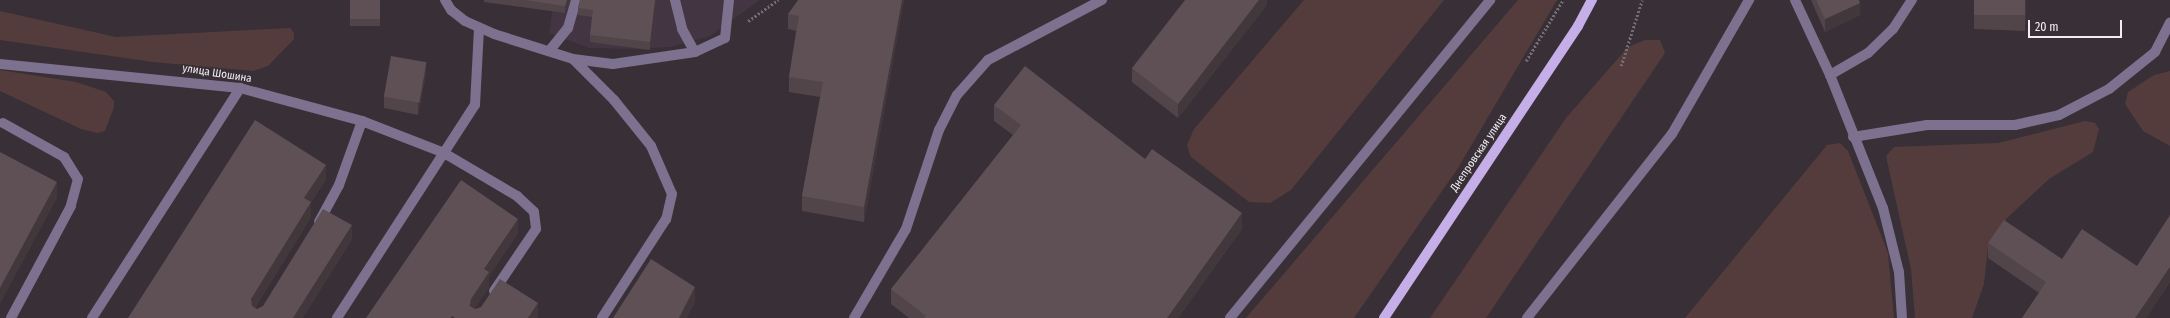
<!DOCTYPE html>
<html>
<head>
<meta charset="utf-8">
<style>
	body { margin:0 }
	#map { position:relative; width:2170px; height:318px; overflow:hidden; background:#382f37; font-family:"Fira Sans Condensed",sans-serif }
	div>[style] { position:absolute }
	.built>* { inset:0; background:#433542 }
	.green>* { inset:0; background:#553c3c }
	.path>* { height:2.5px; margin-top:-1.25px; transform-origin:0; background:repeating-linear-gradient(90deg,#756d74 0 2px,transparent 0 4px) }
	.minor>* { height:10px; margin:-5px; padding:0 5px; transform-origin:5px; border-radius:5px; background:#7c718e }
	.major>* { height:10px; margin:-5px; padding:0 5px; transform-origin:5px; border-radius:5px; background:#c6aee9 }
	.wall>* { inset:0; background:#514549; transform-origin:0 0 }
	.shaded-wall>* { inset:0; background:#42383c }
	.building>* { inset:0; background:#5e5055; transform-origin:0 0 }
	span { translate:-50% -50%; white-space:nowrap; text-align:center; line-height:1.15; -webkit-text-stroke:3px #382f37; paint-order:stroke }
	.street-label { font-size:11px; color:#f4eef4 }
	.scale { position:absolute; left:2028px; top:20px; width:94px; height:18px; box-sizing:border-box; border:2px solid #f4eef4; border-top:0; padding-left:5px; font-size:12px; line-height:14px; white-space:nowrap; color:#f4eef4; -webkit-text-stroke:3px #382f37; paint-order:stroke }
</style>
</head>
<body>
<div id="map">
	<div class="built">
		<i style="clip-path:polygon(554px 0,760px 0,710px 36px,671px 47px,636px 49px,589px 48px,549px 33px)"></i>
	</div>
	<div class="green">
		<i style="clip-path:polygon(1304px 0,1444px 0,1291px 190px,1270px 203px,1249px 202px,1191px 157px,1187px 145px,1194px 129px)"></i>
		<i style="clip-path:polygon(1518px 0,1557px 0,1458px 168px,1354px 318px,1246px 318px)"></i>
		<i style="clip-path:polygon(0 11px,116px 37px,290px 28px,294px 33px,294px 39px,268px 66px,253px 71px,153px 62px,0 40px)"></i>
		<i style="clip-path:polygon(1645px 40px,1660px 40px,1665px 53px,1486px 318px,1430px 318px,1566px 118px,1628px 47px)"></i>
		<i style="clip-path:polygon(0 70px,76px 82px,106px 92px,114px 101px,114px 107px,105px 131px,97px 133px,81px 129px,0 91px)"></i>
		<i style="clip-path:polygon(2170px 71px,2170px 146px,2143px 131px,2125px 104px,2128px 92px,2154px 75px)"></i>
		<i style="clip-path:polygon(2085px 121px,2095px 123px,2099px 129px,2093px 152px,2049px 179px,2007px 218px,1988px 247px,1984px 284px,1972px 318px,1915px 318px,1911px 269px,1886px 156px,1894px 147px,1998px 143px)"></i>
		<i style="clip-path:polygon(1840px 143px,1848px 151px,1888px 253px,1894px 318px,1685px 318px,1827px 145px)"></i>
	</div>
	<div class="path">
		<i style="left:748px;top:21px;width:37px;rotate:-35deg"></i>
		<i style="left:1526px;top:61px;width:71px;rotate:-58.8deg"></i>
		<i style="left:1621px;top:66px;width:69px;rotate:-72.3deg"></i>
	</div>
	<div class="minor">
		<i style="left:445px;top:0;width:12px;rotate:59deg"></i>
		<i style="left:451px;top:10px;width:18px;rotate:38deg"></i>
		<i style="left:465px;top:21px;width:32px;rotate:24deg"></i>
		<i style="left:494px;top:34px;width:83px;rotate:17.6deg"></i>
		<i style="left:573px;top:59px;width:40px;rotate:7.1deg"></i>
		<i style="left:613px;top:64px;width:83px;rotate:-8.3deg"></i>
		<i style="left:695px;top:52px;width:33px;rotate:-25deg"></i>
		<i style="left:725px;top:38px;width:38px;rotate:-84deg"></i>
		<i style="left:675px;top:0;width:30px;rotate:76deg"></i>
		<i style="left:682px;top:29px;width:26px;rotate:61deg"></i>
		<i style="left:1795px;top:0;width:83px;rotate:65deg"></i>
		<i style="left:1830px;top:75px;width:143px;rotate:68.3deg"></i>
		<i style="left:1883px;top:208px;width:66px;rotate:76deg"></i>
		<i style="left:1899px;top:272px;width:46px;rotate:86.3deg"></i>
		<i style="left:550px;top:50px;width:28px;rotate:-51deg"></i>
		<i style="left:568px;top:28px;width:29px;rotate:-74deg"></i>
		<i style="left:573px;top:59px;width:58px;rotate:45deg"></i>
		<i style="left:614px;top:100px;width:59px;rotate:51.2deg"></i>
		<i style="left:651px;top:146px;width:52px;rotate:66.4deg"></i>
		<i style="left:672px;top:194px;width:26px;rotate:103deg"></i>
		<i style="left:666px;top:219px;width:118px;rotate:122.9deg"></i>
		<i style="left:0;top:64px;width:241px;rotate:5.7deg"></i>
		<i style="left:240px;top:88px;width:126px;rotate:15.1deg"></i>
		<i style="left:362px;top:121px;width:88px;rotate:21.3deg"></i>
		<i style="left:444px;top:153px;width:85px;rotate:30.5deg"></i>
		<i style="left:517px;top:196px;width:23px;rotate:43deg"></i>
		<i style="left:534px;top:212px;width:17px;rotate:83deg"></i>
		<i style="left:536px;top:229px;width:75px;rotate:124.1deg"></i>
		<i style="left:1830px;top:75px;width:44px;rotate:-30.1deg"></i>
		<i style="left:1868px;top:53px;width:35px;rotate:-44deg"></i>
		<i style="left:1893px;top:29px;width:35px;rotate:-57deg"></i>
		<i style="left:3px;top:123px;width:70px;rotate:29.1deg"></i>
		<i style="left:64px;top:157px;width:26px;rotate:58deg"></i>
		<i style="left:78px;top:179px;width:28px;rotate:105deg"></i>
		<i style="left:71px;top:206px;width:127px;rotate:118.2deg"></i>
		<i style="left:1853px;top:137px;width:75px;rotate:-9.2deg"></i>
		<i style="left:1927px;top:125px;width:88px"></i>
		<i style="left:2015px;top:125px;width:45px;rotate:-12.8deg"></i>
		<i style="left:2059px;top:115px;width:56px;rotate:-27.5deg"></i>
		<i style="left:2109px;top:89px;width:59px;rotate:-38.8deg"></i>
		<i style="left:2155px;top:52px;width:33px;rotate:-63deg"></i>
		<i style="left:319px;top:222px;width:42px;rotate:-61.6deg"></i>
		<i style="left:339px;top:185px;width:68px;rotate:-70.2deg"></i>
		<i style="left:92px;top:318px;width:274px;rotate:-57.2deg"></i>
		<i style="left:337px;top:318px;width:254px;rotate:-57.1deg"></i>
		<i style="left:475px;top:105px;width:77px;rotate:-87deg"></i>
		<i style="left:854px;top:318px;width:103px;rotate:-59.7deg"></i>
		<i style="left:906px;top:229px;width:104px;rotate:-71.6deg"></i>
		<i style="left:939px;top:130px;width:39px;rotate:-63deg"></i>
		<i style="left:957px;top:95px;width:47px;rotate:-48.5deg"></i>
		<i style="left:988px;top:60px;width:129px;rotate:-27.8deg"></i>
		<i style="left:1230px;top:318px;width:411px;rotate:-50.7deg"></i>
		<i style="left:1527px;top:318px;width:234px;rotate:-51.8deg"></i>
		<i style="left:1672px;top:134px;width:155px;rotate:-60.1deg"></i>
	</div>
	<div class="major">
		<i style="left:1384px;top:318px;width:351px;rotate:-56.4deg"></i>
		<i style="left:1578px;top:26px;width:30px;rotate:-62deg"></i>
	</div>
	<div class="wall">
		<i style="left:350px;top:0;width:30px;height:26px"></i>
		<i style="clip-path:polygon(484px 0,570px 0,565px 13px,484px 2px)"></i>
		<i style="clip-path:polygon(580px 0,656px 0,650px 50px,590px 42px,590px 35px,592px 17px,578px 15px,578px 8px)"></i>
		<i style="clip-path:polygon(904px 0,864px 222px,802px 211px,802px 196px,820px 97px,789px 92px,789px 77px,796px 31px,788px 29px,788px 14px)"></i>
		<i style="clip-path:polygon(1267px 0,1267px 5px,1178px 118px,1132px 82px,1132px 68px)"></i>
		<i style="clip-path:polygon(1811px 0,1859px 0,1860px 15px,1825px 32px)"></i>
		<i style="clip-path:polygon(2026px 0,2025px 31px,1974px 29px,1974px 15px)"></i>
		<i style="clip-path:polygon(426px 74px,418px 115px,384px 108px,384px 96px)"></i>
		<i style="clip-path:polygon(994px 105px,1145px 159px,1242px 229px,1178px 318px,909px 318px,891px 304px,891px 289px,1013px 135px,994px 121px)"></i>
		<i style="clip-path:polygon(1988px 243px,2062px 259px,2137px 266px,2170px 282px,2146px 318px,2022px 318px,2039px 293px,1988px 258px)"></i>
	</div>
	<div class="shaded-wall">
		<i style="clip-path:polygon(567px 0,570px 0,565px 13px,565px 6px)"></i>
		<i style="clip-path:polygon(655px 0,656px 0,650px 50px,650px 42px)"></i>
		<i style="clip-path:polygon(902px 0,904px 0,864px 222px,864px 207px)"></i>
		<i style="clip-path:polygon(1259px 0,1267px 0,1267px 5px,1178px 118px,1178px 104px)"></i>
		<i style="clip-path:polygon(2025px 0,2026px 0,2025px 31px)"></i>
		<i style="clip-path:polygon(1860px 3px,1860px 15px,1825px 32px,1825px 19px)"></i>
		<i style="clip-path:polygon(426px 62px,426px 74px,418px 115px,418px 103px)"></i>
		<i style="clip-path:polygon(326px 165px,326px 180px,311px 203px,311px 218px,251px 315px,251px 299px,304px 198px)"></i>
		<i style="clip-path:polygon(57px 182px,57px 198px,0 304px,0 288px)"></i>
		<i style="clip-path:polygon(1242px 213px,1242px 229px,1178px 318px,1167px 318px)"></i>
		<i style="clip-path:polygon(518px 219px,518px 234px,489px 277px,489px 288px,471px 314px,471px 299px,484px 269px)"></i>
		<i style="clip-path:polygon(352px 225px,352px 240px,303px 318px,293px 318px)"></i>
		<i style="clip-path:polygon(2170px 267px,2170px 282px,2146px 318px,2135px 318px)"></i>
		<i style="clip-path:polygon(695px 287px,695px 303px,687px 318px,679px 318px)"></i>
		<i style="clip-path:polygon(538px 303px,538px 318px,528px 318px)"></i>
	</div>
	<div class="building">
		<i style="left:350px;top:0;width:30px;height:19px"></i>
		<i style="clip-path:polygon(525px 0,567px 0,565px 6px)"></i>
		<i style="clip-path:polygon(580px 0,655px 0,650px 42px,590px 35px,593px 10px,578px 8px)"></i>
		<i style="clip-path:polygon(798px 0,902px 0,864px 207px,802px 196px,823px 82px,789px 77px,799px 16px,788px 14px)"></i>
		<i style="clip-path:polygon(1185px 0,1259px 0,1178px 104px,1132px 68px)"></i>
		<i style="clip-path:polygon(1816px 0,1859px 0,1860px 3px,1825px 19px)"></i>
		<i style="left:1974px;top:0;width:51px;height:15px"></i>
		<i style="left:391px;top:56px;width:36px;height:41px;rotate:10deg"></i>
		<i style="clip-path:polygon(1025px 66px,1145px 159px,1152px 149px,1242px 213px,1167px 318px,924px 318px,926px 316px,891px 289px,1021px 125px,994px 105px)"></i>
		<i style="clip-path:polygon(255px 120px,326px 165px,304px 198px,311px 202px,251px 299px,252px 306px,257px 309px,263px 306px,323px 209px,352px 225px,293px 318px,128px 318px)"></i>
		<i style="clip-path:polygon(0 152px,57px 182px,0 288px)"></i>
		<i style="clip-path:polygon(461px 180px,518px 219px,484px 269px,489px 272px,471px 299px,470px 306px,475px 309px,481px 307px,500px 279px,538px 303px,528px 318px,455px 318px,452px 316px,451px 318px,366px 318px)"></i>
		<i style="clip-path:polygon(2170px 215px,2170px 267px,2135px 318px,2022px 318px,2046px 282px,1988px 243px,2004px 220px,2062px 259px,2082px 229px,2137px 266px)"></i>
		<i style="clip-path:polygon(651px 259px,695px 287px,679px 318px,613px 318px)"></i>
	</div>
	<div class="street-label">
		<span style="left:217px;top:74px;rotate:9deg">улица Шошина</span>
		<span style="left:1479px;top:153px;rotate:-56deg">Днепровская улица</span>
	</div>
	<div class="scale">20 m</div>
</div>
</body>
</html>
